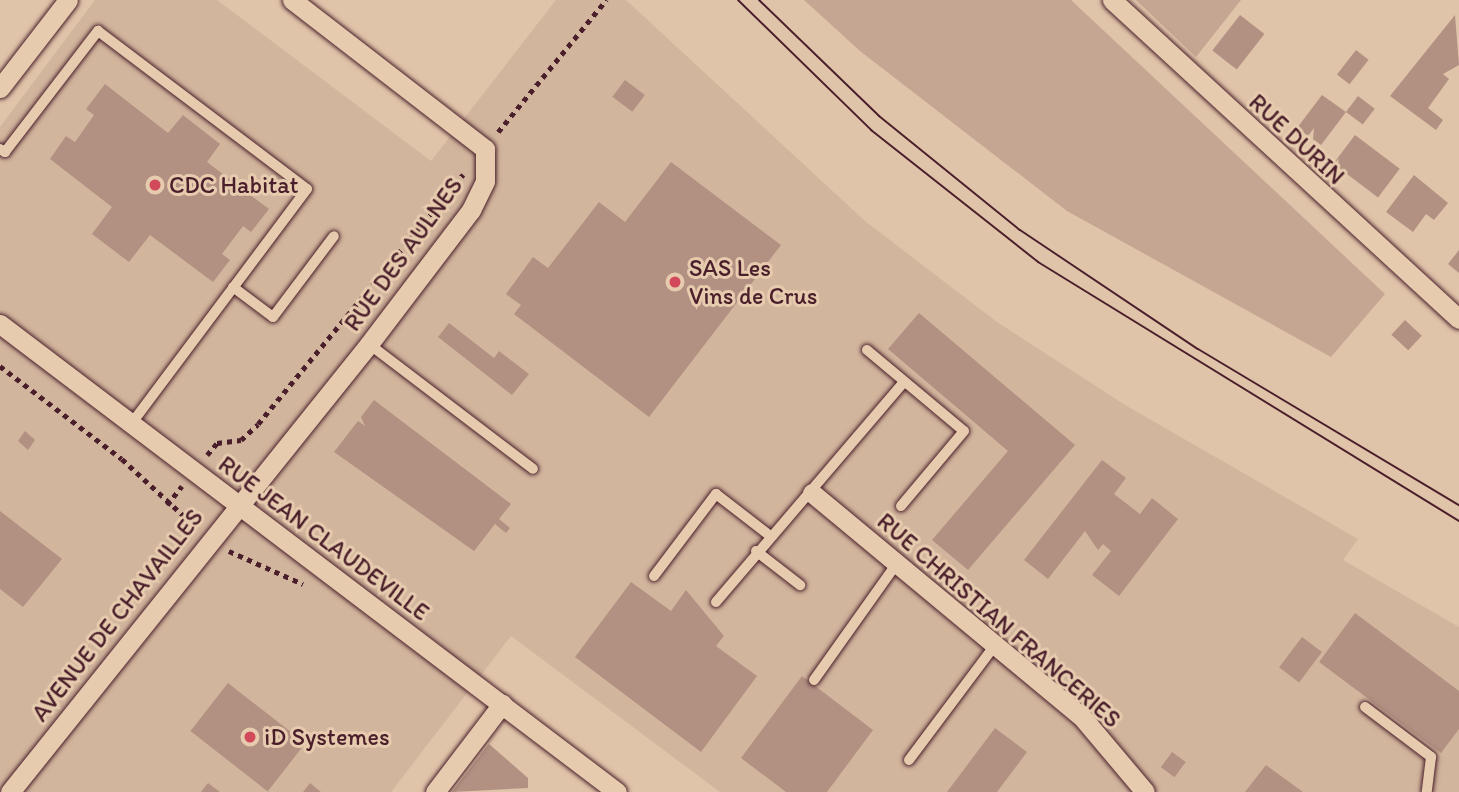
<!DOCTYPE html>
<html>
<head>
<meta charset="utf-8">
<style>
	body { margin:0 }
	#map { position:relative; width:1459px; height:792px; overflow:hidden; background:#e0c4a9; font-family:Itim,sans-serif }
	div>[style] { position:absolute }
	.built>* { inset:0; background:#d2b59d }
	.green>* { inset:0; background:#c4a692 }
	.building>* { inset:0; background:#b29182; transform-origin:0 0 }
	.path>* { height:4.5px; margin-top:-2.25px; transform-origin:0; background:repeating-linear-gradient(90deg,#4a1f2b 0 5px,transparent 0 10px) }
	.roads { filter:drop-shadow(0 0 2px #4a1f2b) drop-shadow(0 0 2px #4a1f2b) }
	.service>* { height:10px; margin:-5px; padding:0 5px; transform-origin:5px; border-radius:5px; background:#e6cbae }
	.minor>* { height:19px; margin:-9.5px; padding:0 9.5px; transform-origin:9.5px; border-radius:9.5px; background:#e6cbae }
	.tram>* { height:2px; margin:-1px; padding:0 1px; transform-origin:1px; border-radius:1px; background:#4a1f2b }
	.dots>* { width:19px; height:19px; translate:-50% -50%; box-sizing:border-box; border:4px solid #e6cbae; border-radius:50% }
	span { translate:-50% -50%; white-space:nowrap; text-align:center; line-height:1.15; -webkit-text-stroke:6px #e6cbae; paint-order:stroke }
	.street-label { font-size:24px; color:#4a1f2b }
	.poi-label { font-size:24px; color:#4a1f2b }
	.left { translate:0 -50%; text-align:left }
</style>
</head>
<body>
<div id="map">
	<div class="built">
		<i style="clip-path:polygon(95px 0,217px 0,431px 161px,556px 0,626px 0,865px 221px,997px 322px,1125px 405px,1358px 539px,1343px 560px,1459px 627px,1459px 792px,720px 792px,511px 636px,391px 792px,0 792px,0 127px)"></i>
	</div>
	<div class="green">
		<i style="clip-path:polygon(804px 0,1071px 0,1385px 294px,1331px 357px,1067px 211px,860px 51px)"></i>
		<i style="clip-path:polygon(1136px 0,1241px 0,1196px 57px)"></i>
	</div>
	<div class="building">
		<i style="left:1240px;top:15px;width:31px;height:45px;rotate:38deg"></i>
		<i style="clip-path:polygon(1455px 15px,1459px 65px,1443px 74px,1449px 79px,1428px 108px,1443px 120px,1436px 130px,1390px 96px)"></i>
		<i style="left:1356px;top:50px;width:16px;height:31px;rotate:38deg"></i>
		<i style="left:625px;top:80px;width:25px;height:21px;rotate:37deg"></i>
		<i style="clip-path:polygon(105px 84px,168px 133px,183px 115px,220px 144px,207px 162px,269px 209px,251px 232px,243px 226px,222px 254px,230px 260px,213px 282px,150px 235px,129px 262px,92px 234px,112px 207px,50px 159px,66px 136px,75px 142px,94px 115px,86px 109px)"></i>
		<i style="clip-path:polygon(1322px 95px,1346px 112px,1321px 145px,1313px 139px,1314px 128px,1308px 136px,1297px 128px)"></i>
		<i style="left:1358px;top:96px;width:21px;height:20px;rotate:37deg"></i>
		<i style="left:1355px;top:135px;width:56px;height:36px;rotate:37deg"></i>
		<i style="clip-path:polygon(671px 162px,781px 245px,649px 417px,514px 314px,521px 305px,506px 294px,533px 257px,548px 268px,599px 202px,625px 222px)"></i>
		<i style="clip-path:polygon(1414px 175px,1448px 203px,1434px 220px,1426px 214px,1413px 232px,1386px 212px)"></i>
		<i style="clip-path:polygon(1459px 250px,1459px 273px,1448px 264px)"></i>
		<i style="clip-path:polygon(919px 313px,1075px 445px,968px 570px,932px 540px,1008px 451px,888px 349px)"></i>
		<i style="left:1405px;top:320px;width:23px;height:20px;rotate:43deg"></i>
		<i style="clip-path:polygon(449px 323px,494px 358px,499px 351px,529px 374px,512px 395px,438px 337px)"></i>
		<i style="clip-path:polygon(374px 400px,511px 504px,499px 519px,510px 528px,506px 533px,495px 524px,474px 551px,334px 452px,358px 421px,365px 426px,361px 417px)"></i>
		<i style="clip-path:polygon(25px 431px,35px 440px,28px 450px,18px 441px)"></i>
		<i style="clip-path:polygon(1102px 460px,1126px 478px,1114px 494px,1140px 514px,1152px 498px,1178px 519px,1119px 596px,1092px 575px,1111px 551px,1103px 544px,1098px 550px,1085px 531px,1048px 579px,1024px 560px)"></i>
		<i style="clip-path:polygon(0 511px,62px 559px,23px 607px,0 589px)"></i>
		<i style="clip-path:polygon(631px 582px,671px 611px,686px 590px,724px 636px,716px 646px,757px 676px,701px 752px,575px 657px)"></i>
		<i style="clip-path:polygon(1355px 613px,1459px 691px,1459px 729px,1441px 753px,1319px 662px)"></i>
		<i style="left:1302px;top:637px;width:25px;height:38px;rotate:37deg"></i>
		<i style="clip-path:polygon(802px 676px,873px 730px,827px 792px,786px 792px,741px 758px)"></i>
		<i style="left:228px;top:683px;width:98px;height:61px;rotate:38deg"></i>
		<i style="clip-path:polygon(995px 728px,1027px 752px,997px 792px,947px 792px)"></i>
		<i style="clip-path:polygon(489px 744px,528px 778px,528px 788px,452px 792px)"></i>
		<i style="left:1172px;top:752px;width:17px;height:19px;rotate:36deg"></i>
		<i style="clip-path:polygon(1266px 765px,1303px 792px,1245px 792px)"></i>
		<i style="clip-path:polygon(208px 783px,220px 792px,201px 792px)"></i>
		<i style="clip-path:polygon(310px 783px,321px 792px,303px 792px)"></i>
	</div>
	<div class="path">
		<i style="left:498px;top:132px;width:171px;rotate:-50.7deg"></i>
		<i style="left:0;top:366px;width:153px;rotate:37.3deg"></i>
		<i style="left:122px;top:459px;width:100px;rotate:42.6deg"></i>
		<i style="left:207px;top:455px;width:16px;rotate:-50deg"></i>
		<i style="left:217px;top:443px;width:24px;rotate:-7deg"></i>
		<i style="left:241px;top:440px;width:23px;rotate:-43deg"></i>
		<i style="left:258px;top:424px;width:323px;rotate:-50.6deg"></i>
		<i style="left:167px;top:505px;width:24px;rotate:-52deg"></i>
		<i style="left:229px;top:551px;width:81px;rotate:24deg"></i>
	</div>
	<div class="roads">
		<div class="service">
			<i style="left:0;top:149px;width:6px;rotate:31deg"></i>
			<i style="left:5px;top:152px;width:153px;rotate:-52.5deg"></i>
			<i style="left:98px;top:31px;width:262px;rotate:37.1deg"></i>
			<i style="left:307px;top:189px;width:292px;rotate:126.8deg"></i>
			<i style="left:233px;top:287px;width:50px;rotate:36.9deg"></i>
			<i style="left:273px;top:317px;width:101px;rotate:-53deg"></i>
			<i style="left:369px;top:344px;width:206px;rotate:37.3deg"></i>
			<i style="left:867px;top:350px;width:126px;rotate:39.9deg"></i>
			<i style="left:964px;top:431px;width:98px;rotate:130deg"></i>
			<i style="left:756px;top:551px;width:56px;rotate:37.7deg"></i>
			<i style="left:654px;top:576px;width:103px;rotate:-52.9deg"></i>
			<i style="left:716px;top:494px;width:67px;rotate:37.7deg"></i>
			<i style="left:716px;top:602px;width:289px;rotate:-49.5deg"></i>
			<i style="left:814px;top:680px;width:143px;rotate:-54.6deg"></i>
			<i style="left:1365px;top:707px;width:83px;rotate:37.1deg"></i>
			<i style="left:1431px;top:757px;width:35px;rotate:97deg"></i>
			<i style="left:909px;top:760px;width:144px;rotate:-53.2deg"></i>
		</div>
		<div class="minor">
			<i style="left:1112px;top:0;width:471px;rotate:42.6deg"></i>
			<i style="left:0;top:88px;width:111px;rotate:-52.3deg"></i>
			<i style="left:0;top:324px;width:774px;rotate:37.18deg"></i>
			<i style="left:812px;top:493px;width:349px;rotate:39.7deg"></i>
			<i style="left:1081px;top:716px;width:99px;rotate:49.9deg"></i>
			<i style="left:10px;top:792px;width:574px;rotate:-51.29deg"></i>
			<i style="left:369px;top:344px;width:168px;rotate:-52.7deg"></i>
			<i style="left:471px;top:210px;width:32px;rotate:-64deg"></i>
			<i style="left:485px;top:181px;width:32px;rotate:-90deg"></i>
			<i style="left:485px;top:149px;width:244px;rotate:-142.3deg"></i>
			<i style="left:435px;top:792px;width:111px;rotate:-52.7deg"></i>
		</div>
	</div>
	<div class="tram">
		<i style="left:738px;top:0;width:186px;rotate:44.3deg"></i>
		<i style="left:871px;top:130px;width:213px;rotate:38.3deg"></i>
		<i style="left:1038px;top:262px;width:494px;rotate:31.6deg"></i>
		<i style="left:759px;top:0;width:167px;rotate:44deg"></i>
		<i style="left:879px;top:116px;width:181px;rotate:39deg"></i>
		<i style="left:1020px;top:230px;width:214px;rotate:33.8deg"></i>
		<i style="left:1198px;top:349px;width:304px;rotate:30.9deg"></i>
	</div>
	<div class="dots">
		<i style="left:155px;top:185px;background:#d1495b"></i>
		<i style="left:675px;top:282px;background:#d1495b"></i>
		<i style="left:250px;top:737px;background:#d1495b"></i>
	</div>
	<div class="street-label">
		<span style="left:1297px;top:139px;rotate:43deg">RUE DURIN</span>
		<span style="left:403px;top:254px;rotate:-54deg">RUE DES AULNES</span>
		<span style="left:324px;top:538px;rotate:37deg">RUE JEAN CLAUDEVILLE</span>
		<span style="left:117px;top:615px;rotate:-52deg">AVENUE DE CHAVAILLES</span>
		<span style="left:999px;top:620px;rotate:41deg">RUE CHRISTIAN FRANCERIES</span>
	</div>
	<div class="poi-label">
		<span class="left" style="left:169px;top:185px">CDC Habitat</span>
		<span class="left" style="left:689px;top:282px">SAS Les<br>Vins de Crus</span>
		<span class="left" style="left:264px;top:737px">iD Systemes</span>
	</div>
</div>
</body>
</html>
